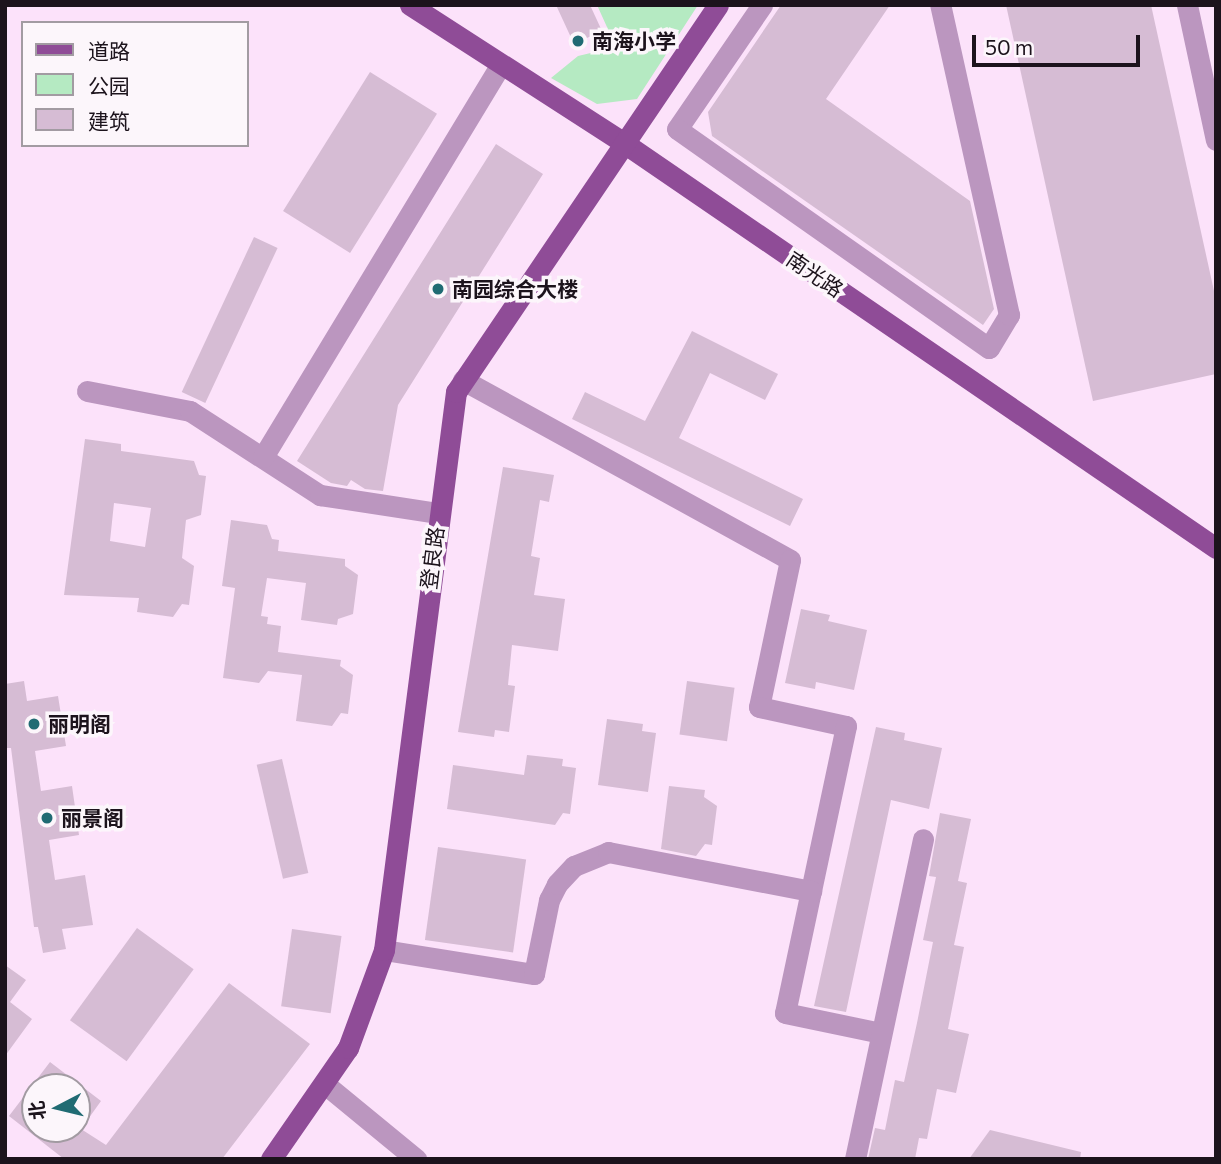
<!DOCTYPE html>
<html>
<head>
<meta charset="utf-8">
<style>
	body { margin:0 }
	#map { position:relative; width:1221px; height:1164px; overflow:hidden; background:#fce2fa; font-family:Commissioner,"Noto Sans SC",sans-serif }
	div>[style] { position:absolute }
	.green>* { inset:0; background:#b5eac2 }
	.building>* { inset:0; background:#d6bcd4; transform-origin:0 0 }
	.minor>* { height:21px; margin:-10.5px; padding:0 10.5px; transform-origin:10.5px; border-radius:10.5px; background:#bb96bf }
	.major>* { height:21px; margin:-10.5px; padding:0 10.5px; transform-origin:10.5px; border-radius:10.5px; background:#8f4c97 }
	.dots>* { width:19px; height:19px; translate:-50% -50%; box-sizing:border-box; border:4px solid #fcf6fb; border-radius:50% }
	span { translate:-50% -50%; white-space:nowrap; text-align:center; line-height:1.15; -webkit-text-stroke:7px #fcf6fb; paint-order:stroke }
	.poi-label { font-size:21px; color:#1c131c; font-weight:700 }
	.left { translate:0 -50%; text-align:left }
	.street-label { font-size:21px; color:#1c131c }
	.frame { position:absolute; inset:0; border:7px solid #1c131c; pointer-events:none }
	.legend { position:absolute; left:21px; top:21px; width:228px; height:126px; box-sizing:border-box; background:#fcf6fb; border:2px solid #a29ba2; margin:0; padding:9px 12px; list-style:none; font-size:21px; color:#1c131c }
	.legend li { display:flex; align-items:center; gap:14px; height:35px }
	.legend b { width:35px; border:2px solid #a29ba2 }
	.north { position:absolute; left:21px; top:1073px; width:70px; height:70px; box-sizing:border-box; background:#fcf6fb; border:2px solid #a29ba2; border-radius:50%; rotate:263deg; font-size:19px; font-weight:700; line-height:28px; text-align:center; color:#1c131c }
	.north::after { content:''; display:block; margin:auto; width:24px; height:32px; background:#206b73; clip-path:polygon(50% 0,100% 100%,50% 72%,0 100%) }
	.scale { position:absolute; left:972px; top:35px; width:168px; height:32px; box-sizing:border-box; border:4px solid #1c131c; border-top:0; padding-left:9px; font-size:21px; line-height:24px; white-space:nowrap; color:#1c131c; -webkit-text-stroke:5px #fcf6fb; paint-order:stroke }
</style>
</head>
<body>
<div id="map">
	<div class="green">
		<i style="clip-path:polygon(597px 5px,698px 5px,637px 99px,597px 104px,551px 78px,578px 56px,616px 47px)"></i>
	</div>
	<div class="building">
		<i style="clip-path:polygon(556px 5px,590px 5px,602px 31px,574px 44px)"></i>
		<i style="clip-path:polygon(781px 5px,890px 5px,826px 99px,970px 201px,994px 309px,983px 325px,712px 136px,708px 112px)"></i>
		<i style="clip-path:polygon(1006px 5px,1151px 5px,1216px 300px,1216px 374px,1093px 401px)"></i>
		<i style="left:370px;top:72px;width:79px;height:164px;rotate:32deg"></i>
		<i style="clip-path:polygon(496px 144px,543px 174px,398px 405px,383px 491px,365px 489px,351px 480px,347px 486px,331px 483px,297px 461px)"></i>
		<i style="left:254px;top:237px;width:26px;height:171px;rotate:25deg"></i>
		<i style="clip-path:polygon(692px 331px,778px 374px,765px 400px,710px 373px,679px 438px,803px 499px,790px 526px,572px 419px,585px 392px,645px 421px)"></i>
		<i style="clip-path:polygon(evenodd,85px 439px,121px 444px,121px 451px,194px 461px,199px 475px,206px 476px,201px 515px,186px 520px,182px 558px,194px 566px,189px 605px,182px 604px,173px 617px,137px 612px,139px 598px,64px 595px,85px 439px,114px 503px,151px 508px,145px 547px,110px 541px,114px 503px)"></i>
		<i style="clip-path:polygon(503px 467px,554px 475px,549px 502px,540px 500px,531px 556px,540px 558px,534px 595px,565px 599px,558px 651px,512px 645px,508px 685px,515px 686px,509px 732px,495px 730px,494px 737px,458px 732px)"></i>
		<i style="clip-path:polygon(231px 520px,267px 525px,272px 539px,279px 540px,278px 551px,345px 559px,345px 566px,358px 575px,353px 614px,338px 619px,337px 625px,301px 620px,306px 583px,267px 578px,261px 616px,268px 617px,267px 624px,281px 626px,278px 652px,341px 660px,340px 666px,353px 675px,348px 714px,341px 713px,332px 726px,296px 721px,302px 675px,268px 671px,259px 683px,223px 678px,235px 588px,222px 586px)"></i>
		<i style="clip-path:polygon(801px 609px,830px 615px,828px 621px,867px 630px,854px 690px,816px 682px,815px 689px,785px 683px)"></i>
		<i style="clip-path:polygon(24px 681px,27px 701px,58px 696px,66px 746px,35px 751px,41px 791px,72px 786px,79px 835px,49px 840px,55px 880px,85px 875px,93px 925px,62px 929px,66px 949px,43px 953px,38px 927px,34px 927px,11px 748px,7px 748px,5px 737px,5px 684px)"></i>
		<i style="left:687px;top:681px;width:48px;height:54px;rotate:8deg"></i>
		<i style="clip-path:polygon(607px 719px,643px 724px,642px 731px,656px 733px,648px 792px,598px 785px)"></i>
		<i style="clip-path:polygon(876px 727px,905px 733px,904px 740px,942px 748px,929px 809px,891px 800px,846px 1012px,814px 1006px)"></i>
		<i style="clip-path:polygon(527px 755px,563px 759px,562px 766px,576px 768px,570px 814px,563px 813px,555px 825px,447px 809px,453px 765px,524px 775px)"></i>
		<i style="left:282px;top:759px;width:117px;height:26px;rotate:77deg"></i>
		<i style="clip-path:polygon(669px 786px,705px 790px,704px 797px,717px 806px,712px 845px,705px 844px,696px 856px,661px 849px)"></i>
		<i style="clip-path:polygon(940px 813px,971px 819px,958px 881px,967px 883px,954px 945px,964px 947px,948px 1029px,969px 1034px,956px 1093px,937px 1089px,927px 1139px,919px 1138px,915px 1159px,868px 1159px,875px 1128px,885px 1130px,895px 1080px,904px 1082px,917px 1023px,933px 942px,923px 940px,936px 877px,929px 876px)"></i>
		<i style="left:438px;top:847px;width:89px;height:94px;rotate:8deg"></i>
		<i style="left:137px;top:928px;width:70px;height:114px;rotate:36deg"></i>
		<i style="left:292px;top:929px;width:50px;height:78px;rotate:8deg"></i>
		<i style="clip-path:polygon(5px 965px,26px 980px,10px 1002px,32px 1019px,5px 1056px)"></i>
		<i style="clip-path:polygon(evenodd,229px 983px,310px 1044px,222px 1159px,64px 1159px,9px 1116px,50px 1062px,101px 1101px,81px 1129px,106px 1145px,229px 983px,35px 1087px,77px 1087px,77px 1129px,35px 1129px,35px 1087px)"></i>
		<i style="clip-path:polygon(990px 1130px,1081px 1152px,1080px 1159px,969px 1159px)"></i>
	</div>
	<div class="minor">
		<i style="left:762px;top:5px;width:150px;rotate:124.4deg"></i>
		<i style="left:677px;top:129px;width:381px;rotate:35.1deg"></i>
		<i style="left:989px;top:348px;width:39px;rotate:-59deg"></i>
		<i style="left:1009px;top:315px;width:318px;rotate:-102.5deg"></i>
		<i style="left:1187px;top:5px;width:138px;rotate:77.9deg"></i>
		<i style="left:463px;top:380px;width:373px;rotate:28.8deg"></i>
		<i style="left:790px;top:560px;width:150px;rotate:101.9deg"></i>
		<i style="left:759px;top:707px;width:89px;rotate:12.3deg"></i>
		<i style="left:846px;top:726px;width:293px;rotate:102deg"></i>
		<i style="left:785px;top:1013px;width:98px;rotate:11.8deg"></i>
		<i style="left:87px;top:391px;width:105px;rotate:11deg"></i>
		<i style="left:190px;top:411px;width:155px;rotate:32.9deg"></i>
		<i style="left:320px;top:495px;width:118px;rotate:8.7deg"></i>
		<i style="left:263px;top:457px;width:459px;rotate:-58.8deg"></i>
		<i style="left:384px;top:950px;width:152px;rotate:9.1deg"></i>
		<i style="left:534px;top:974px;width:76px;rotate:-78.5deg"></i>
		<i style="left:549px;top:900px;width:18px;rotate:-63deg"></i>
		<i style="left:557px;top:884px;width:25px;rotate:-47deg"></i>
		<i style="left:574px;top:866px;width:37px;rotate:-22deg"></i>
		<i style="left:608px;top:852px;width:207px;rotate:10.9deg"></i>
		<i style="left:326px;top:1085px;width:117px;rotate:39.4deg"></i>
		<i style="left:855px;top:1159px;width:327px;rotate:-78deg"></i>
	</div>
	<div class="major">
		<i style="left:410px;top:5px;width:255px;rotate:32.8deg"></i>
		<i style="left:624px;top:143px;width:717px;rotate:34.38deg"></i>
		<i style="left:271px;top:1159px;width:135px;rotate:-55.3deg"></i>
		<i style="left:348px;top:1048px;width:104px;rotate:-69.8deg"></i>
		<i style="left:384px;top:950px;width:563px;rotate:-82.65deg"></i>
		<i style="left:456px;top:392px;width:467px;rotate:-55.9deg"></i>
	</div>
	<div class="dots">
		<i style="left:578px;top:41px;background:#206b73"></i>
		<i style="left:438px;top:289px;background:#206b73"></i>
		<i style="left:34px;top:724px;background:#206b73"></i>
		<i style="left:47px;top:818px;background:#206b73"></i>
	</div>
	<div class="poi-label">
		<span class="left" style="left:592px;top:41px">南海小学</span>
		<span class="left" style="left:452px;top:289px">南园综合大楼</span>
		<span class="left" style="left:48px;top:724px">丽明阁</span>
		<span class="left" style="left:61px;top:818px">丽景阁</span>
	</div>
	<div class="street-label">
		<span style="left:815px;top:274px;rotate:34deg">南光路</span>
		<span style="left:432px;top:558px;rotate:-83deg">登良路</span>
	</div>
	<div class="frame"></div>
	<ul class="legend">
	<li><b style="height:9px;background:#8f4c97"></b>道路</li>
	<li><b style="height:19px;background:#b5eac2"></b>公园</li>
	<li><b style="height:19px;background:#d6bcd4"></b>建筑</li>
	</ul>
	<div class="north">北</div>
	<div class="scale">50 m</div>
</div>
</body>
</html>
